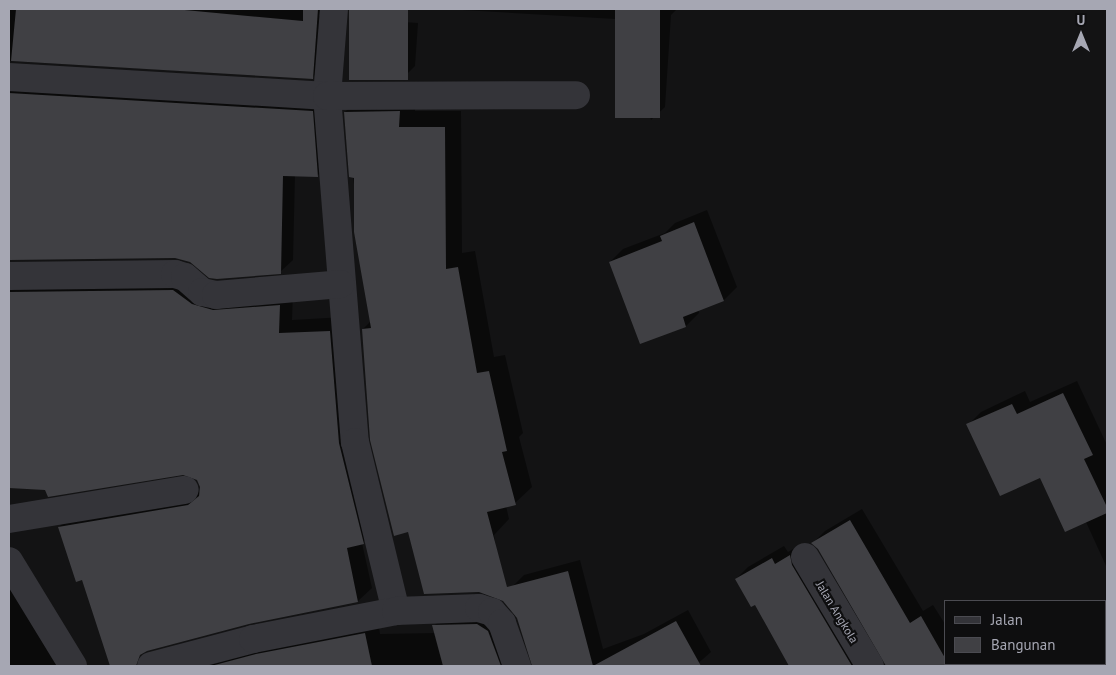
<!DOCTYPE html>
<html>
<head>
<meta charset="utf-8">
<style>
	body { margin:0 }
	#map { position:relative; width:1116px; height:675px; overflow:hidden; background:#131314; font-family:"PT Sans",sans-serif }
	div>[style] { position:absolute }
	.shadow>* { inset:0; background:#0007 }
	.building>* { inset:0; background:#404044; transform-origin:0 0 }
	.street>* { height:28px; margin:-14px; padding:0 14px; transform-origin:14px; border-radius:14px; background:#343439 }
	span { translate:-50% -50%; white-space:nowrap; text-align:center; line-height:1.15; -webkit-text-stroke:4.5px #0e0e0f; paint-order:stroke }
	.street-label { font-size:12px; color:#a6a7b3 }
	.frame { position:absolute; inset:0; border:10px solid #a6a7b3; pointer-events:none }
	.legend { position:absolute; left:944px; top:600px; width:162px; height:65px; box-sizing:border-box; background:#0e0e0f; border:1px solid #4b4b51; margin:0; padding:6px 9px; list-style:none; font-size:15px; color:#a6a7b3 }
	.legend li { display:flex; align-items:center; gap:10px; height:25px }
	.legend b { width:25px; border:1px solid #4b4b51 }
	.north { position:absolute; left:1056px; top:10px; width:50px; height:50px; -webkit-text-stroke:4px #0e0e0f; paint-order:stroke; rotate:0deg; font-size:14px; font-weight:700; line-height:20px; text-align:center; color:#a6a7b3 }
	.north::after { content:''; display:block; margin:auto; width:18px; height:22px; background:#a6a7b3; clip-path:polygon(50% 0,100% 100%,50% 72%,0 100%) }
</style>
</head>
<body>
<div id="map">
	<div class="shadow">
		<i style="clip-path:polygon(9px 9px,320px 9px,319px 16px,329px 17px,325px 65px,312px 78px,9px 61px)"></i>
		<i style="clip-path:polygon(445px 9px,677px 9px,671px 15px,665px 107px,651px 120px,615px 19px)"></i>
		<i style="clip-path:polygon(362px 19px,418px 23px,415px 66px,402px 79px)"></i>
		<i style="clip-path:polygon(9px 90px,325px 98px,330px 163px,317px 176px,295px 175px,293px 260px,280px 272px,175px 257px,9px 259px)"></i>
		<i style="clip-path:polygon(362px 95px,416px 95px,415px 111px,461px 111px,462px 253px,475px 251px,494px 357px,505px 355px,523px 433px,519px 437px,532px 487px,515px 503px,506px 506px,509px 519px,494px 535px,500px 576px,484px 592px,425px 593px,363px 329px,371px 321px,345px 112px)"></i>
		<i style="clip-path:polygon(707px 210px,737px 287px,724px 300px,698px 310px,699px 313px,686px 326px,641px 343px,610px 262px,623px 249px,665px 233px,675px 223px)"></i>
		<i style="clip-path:polygon(187px 276px,206px 291px,293px 292px,292px 320px,344px 317px,377px 529px,362px 543px,372px 588px,358px 601px,249px 623px,146px 650px,136px 659px,83px 579px,59px 527px,73px 513px,201px 492px,202px 487px,198px 479px,183px 473px,60px 486px,9px 486px,9px 278px)"></i>
		<i style="clip-path:polygon(1077px 381px,1107px 445px,1107px 568px,1086px 522px,1041px 476px,968px 425px,981px 412px,1025px 391px,1030px 402px)"></i>
		<i style="clip-path:polygon(862px 509px,923px 611px,933px 605px,945px 624px,945px 664px,982px 666px,885px 666px,885px 658px,819px 548px,813px 543px,825px 531px)"></i>
		<i style="clip-path:polygon(802px 544px,804px 552px,874px 666px,791px 666px,756px 603px,736px 579px,748px 567px,784px 546px,788px 552px)"></i>
		<i style="clip-path:polygon(9px 560px,61px 666px,9px 666px)"></i>
		<i style="clip-path:polygon(580px 560px,603px 649px,644px 634px,688px 610px,711px 652px,695px 666px,543px 666px,512px 587px,524px 575px)"></i>
		<i style="clip-path:polygon(490px 611px,511px 666px,178px 666px,378px 621px,380px 634px,436px 633px,434px 626px,447px 613px)"></i>
	</div>
	<div class="building">
		<i style="clip-path:polygon(16px 9px,174px 9px,303px 21px,303px 9px,318px 9px,313px 79px,11px 61px)"></i>
		<i style="left:349px;top:9px;width:59px;height:71px"></i>
		<i style="left:615px;top:9px;width:45px;height:109px"></i>
		<i style="clip-path:polygon(9px 93px,313px 111px,318px 177px,283px 176px,281px 274px,217px 279px,209px 278px,190px 262px,175px 258px,9px 260px)"></i>
		<i style="clip-path:polygon(400px 111px,399px 127px,445px 127px,446px 269px,458px 267px,477px 373px,489px 371px,507px 451px,502px 452px,516px 505px,487px 512px,507px 587px,568px 571px,593px 666px,676px 621px,701px 666px,532px 666px,517px 618px,503px 601px,479px 592px,424px 594px,408px 532px,394px 536px,370px 440px,362px 329px,371px 328px,354px 232px,354px 178px,349px 177px,344px 112px)"></i>
		<i style="clip-path:polygon(694px 222px,724px 301px,683px 317px,686px 327px,640px 344px,609px 262px,662px 241px,660px 236px)"></i>
		<i style="clip-path:polygon(173px 290px,192px 304px,213px 310px,280px 305px,279px 333px,330px 331px,339px 443px,364px 544px,347px 548px,358px 602px,249px 624px,147px 651px,140px 655px,136px 666px,110px 666px,82px 580px,76px 582px,58px 527px,188px 505px,199px 496px,200px 487px,197px 480px,183px 475px,48px 497px,45px 490px,9px 488px,9px 292px)"></i>
		<i style="clip-path:polygon(1063px 393px,1093px 455px,1084px 459px,1107px 507px,1107px 513px,1065px 532px,1040px 478px,1000px 496px,966px 424px,1012px 404px,1017px 414px)"></i>
		<i style="clip-path:polygon(850px 520px,910px 623px,921px 616px,945px 658px,945px 664px,950px 666px,886px 666px,818px 549px,811px 543px)"></i>
		<i style="clip-path:polygon(790px 555px,792px 565px,852px 666px,789px 666px,755px 605px,751px 607px,735px 579px,772px 558px,775px 564px)"></i>
		<i style="clip-path:polygon(477px 624px,488px 631px,501px 666px,443px 666px,432px 625px)"></i>
		<i style="clip-path:polygon(365px 633px,372px 666px,211px 666px,256px 654px)"></i>
	</div>
	<div class="street">
		<i style="left:334px;top:9px;width:87px;rotate:94.6deg"></i>
		<i style="left:327px;top:96px;width:347px;rotate:85.4deg"></i>
		<i style="left:355px;top:442px;width:174px;rotate:76.4deg"></i>
		<i style="left:9px;top:77px;width:319px;rotate:3.4deg"></i>
		<i style="left:327px;top:96px;width:249px;rotate:-0.2deg"></i>
		<i style="left:9px;top:276px;width:166px;rotate:-0.7deg"></i>
		<i style="left:175px;top:274px;width:10px;rotate:17deg"></i>
		<i style="left:185px;top:277px;width:23px;rotate:41deg"></i>
		<i style="left:202px;top:292px;width:14px;rotate:12deg"></i>
		<i style="left:216px;top:295px;width:125px;rotate:-5deg"></i>
		<i style="left:9px;top:519px;width:178px;rotate:-9.4deg"></i>
		<i style="left:805px;top:557px;width:127px;rotate:59.2deg"></i>
		<i style="left:9px;top:561px;width:123px;rotate:58.6deg"></i>
		<i style="left:151px;top:666px;width:106px;rotate:-14.8deg"></i>
		<i style="left:253px;top:639px;width:146px;rotate:-11.1deg"></i>
		<i style="left:396px;top:611px;width:83px;rotate:-2.1deg"></i>
		<i style="left:479px;top:608px;width:14px;rotate:17deg"></i>
		<i style="left:492px;top:612px;width:15px;rotate:48deg"></i>
		<i style="left:502px;top:623px;width:46px;rotate:70.8deg"></i>
	</div>
	<div class="street-label">
		<span style="left:837px;top:612px;rotate:59deg">Jalan Angkola</span>
	</div>
	<div class="frame"></div>
	<ul class="legend">
	<li><b style="height:6px;background:#343439"></b>Jalan</li>
	<li><b style="height:14px;background:#404044"></b>Bangunan</li>
	</ul>
	<div class="north">U</div>
</div>
</body>
</html>
